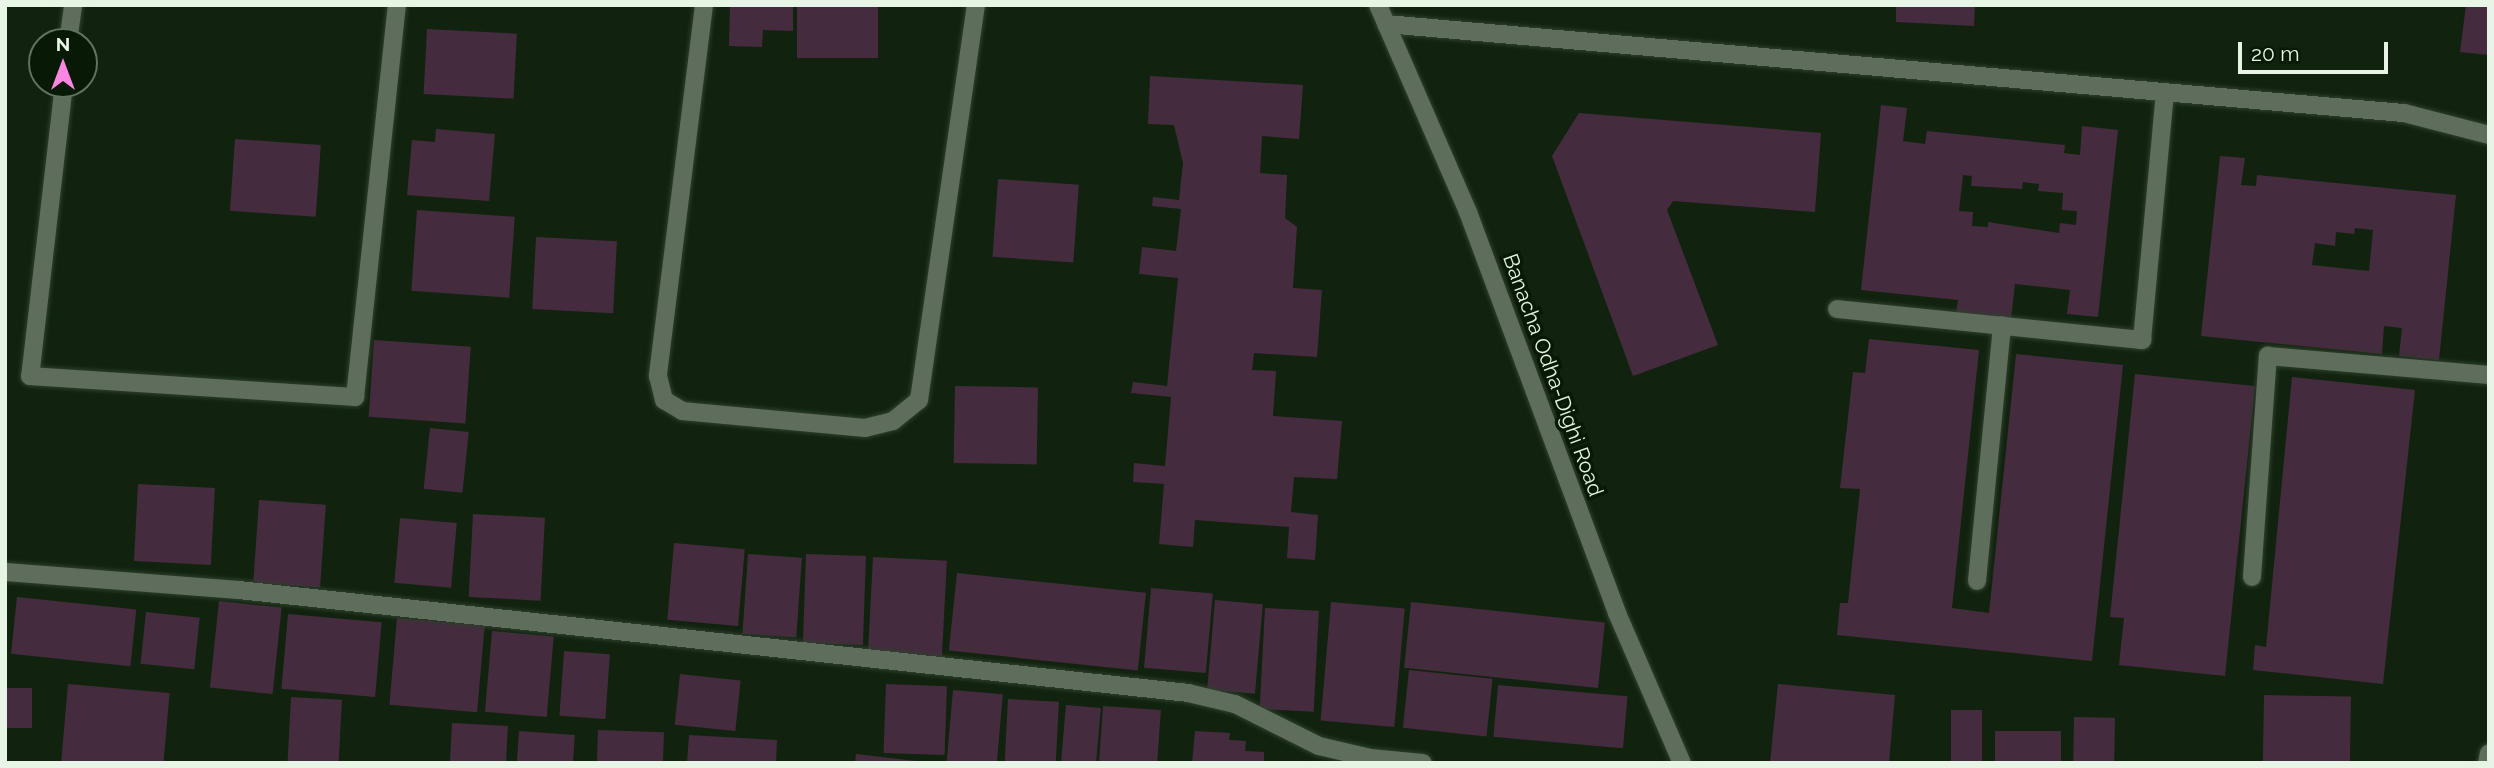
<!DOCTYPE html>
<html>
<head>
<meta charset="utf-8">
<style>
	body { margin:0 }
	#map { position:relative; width:2494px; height:768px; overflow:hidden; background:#11230f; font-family:Raleway,sans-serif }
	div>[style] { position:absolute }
	.building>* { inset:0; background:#442c3e; transform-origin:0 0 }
	.roads { filter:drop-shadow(0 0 2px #2f402d) drop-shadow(0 0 2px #2f402d) }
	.service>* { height:18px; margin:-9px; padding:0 9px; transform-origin:9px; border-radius:9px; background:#5f6d5d }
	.minor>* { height:18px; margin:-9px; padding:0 9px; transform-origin:9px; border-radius:9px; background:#5f6d5d }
	.tertiary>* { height:18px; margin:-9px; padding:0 9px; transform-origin:9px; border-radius:9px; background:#5f6d5d }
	span { translate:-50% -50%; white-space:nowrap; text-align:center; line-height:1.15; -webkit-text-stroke:7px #081a06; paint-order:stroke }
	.street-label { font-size:21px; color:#e8f4e6 }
	.frame { position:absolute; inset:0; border:7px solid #e8f4e6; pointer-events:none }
	.north { position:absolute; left:28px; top:28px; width:70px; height:70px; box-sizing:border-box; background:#081a06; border:2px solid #627160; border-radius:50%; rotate:0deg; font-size:19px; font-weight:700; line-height:28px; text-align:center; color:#e8f4e6 }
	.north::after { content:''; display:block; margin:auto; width:24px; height:32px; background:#fd86e3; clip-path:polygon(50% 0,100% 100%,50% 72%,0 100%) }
	.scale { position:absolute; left:2238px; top:42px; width:150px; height:32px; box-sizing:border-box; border:4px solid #e8f4e6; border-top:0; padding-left:9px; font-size:21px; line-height:24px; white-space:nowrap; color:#e8f4e6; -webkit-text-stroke:5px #081a06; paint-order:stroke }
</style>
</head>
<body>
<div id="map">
	<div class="building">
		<i style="clip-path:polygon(730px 5px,793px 5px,793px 31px,763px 30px,762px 47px,729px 46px)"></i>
		<i style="left:797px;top:5px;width:81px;height:53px"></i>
		<i style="clip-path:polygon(1896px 5px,1975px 5px,1974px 26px,1896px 22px)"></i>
		<i style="clip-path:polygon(2466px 5px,2489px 5px,2489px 55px,2460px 52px)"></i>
		<i style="left:427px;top:29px;width:90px;height:65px;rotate:3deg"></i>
		<i style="clip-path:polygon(1150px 76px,1303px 85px,1299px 139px,1262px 136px,1260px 173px,1287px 175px,1285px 218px,1297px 227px,1293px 288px,1322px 290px,1317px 357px,1254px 353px,1252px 370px,1276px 371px,1273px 416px,1342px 421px,1337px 479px,1294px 477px,1291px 512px,1318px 515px,1315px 560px,1287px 558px,1289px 527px,1195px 520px,1193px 547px,1159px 544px,1164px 484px,1133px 482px,1134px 463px,1165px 466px,1171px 397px,1131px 393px,1133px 382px,1167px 386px,1178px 278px,1139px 274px,1142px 247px,1176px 251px,1181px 209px,1152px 206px,1153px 197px,1179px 200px,1183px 163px,1174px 125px,1148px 124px)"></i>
		<i style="clip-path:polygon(evenodd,1881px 105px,1907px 108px,1903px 141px,1925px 144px,1927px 131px,2065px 145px,2064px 153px,2080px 155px,2082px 126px,2118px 130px,2098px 317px,2067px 314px,2070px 290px,2015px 284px,2011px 319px,1956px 313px,1958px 300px,1861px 290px,1881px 105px,1963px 175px,1972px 176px,1971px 186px,2022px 189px,2023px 182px,2039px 184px,2038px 191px,2063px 193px,2062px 210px,2077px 211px,2076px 225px,2060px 223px,2059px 233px,1988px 222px,1988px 227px,1972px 226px,1973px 212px,1959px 211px,1963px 175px)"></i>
		<i style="clip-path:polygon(1579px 113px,1821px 133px,1815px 212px,1673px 201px,1667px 210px,1718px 345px,1633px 376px,1552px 156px)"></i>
		<i style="clip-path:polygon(436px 129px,495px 134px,489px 201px,407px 195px,412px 140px,435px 142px)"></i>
		<i style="left:235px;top:139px;width:86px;height:72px;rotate:4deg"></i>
		<i style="clip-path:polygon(evenodd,2220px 156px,2245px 158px,2241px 185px,2256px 186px,2257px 175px,2456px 195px,2439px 360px,2399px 356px,2402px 328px,2384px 326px,2382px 354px,2201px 336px,2220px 156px,2355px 228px,2373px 230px,2369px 271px,2312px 265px,2315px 243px,2335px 246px,2336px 232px,2354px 234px,2355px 228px)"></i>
		<i style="left:998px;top:179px;width:81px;height:78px;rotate:4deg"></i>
		<i style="left:417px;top:210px;width:98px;height:81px;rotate:4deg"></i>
		<i style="left:536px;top:237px;width:81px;height:72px;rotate:3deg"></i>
		<i style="clip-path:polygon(1869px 339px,1979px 350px,1952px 608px,1989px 613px,2016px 354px,2123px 365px,2092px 661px,1837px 635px,1840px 603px,1848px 603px,1860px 489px,1840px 488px,1853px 372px,1865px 373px)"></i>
		<i style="left:374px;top:340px;width:97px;height:77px;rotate:4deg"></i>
		<i style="clip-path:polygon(2135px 374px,2255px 386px,2225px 676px,2119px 665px,2124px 618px,2110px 617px)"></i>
		<i style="clip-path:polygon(2292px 377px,2415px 390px,2383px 684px,2253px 670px,2255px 645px,2266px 647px)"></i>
		<i style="left:955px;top:386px;width:83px;height:77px;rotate:1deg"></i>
		<i style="left:430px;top:428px;width:39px;height:61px;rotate:6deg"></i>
		<i style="left:138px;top:484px;width:77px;height:77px;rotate:3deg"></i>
		<i style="left:259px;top:500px;width:67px;height:83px;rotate:4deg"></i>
		<i style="left:473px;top:514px;width:72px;height:83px;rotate:3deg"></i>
		<i style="left:400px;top:518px;width:57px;height:65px;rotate:5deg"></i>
		<i style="left:674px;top:543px;width:71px;height:77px;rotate:5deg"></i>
		<i style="left:748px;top:554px;width:54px;height:80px;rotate:4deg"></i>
		<i style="left:806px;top:554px;width:60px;height:89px;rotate:2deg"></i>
		<i style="left:873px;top:557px;width:74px;height:97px;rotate:3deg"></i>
		<i style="left:957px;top:573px;width:190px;height:78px;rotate:6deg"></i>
		<i style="left:1151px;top:588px;width:62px;height:80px;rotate:5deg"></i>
		<i style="left:17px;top:597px;width:120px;height:57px;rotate:6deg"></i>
		<i style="left:1215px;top:600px;width:48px;height:90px;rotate:5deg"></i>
		<i style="left:219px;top:601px;width:63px;height:87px;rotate:6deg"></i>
		<i style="left:1331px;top:602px;width:74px;height:119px;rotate:5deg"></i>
		<i style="left:1411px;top:602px;width:195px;height:66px;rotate:6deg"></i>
		<i style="left:1265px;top:608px;width:54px;height:101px;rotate:3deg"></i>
		<i style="left:146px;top:612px;width:54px;height:52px;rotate:6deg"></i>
		<i style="left:288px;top:614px;width:94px;height:75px;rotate:5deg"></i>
		<i style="left:397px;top:618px;width:88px;height:87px;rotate:5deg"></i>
		<i style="left:492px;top:631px;width:62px;height:81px;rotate:5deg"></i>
		<i style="left:564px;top:651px;width:46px;height:65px;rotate:4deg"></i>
		<i style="left:1409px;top:670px;width:84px;height:58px;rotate:6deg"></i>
		<i style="left:680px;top:674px;width:61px;height:51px;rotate:6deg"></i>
		<i style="left:68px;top:684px;width:102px;height:79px;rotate:5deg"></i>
		<i style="left:886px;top:684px;width:61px;height:69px;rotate:2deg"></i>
		<i style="clip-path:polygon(1778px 684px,1895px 695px,1889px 763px,1770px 763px)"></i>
		<i style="left:1498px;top:685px;width:130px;height:52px;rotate:5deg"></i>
		<i style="left:5px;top:688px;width:27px;height:40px"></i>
		<i style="left:953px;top:690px;width:50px;height:73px;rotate:5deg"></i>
		<i style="left:2264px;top:695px;width:87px;height:68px;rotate:1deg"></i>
		<i style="left:291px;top:697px;width:51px;height:66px;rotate:3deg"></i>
		<i style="left:1008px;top:699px;width:51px;height:64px;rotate:3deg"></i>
		<i style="left:1066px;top:705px;width:35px;height:58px;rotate:5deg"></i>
		<i style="left:1103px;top:706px;width:58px;height:57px;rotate:4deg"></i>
		<i style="left:1951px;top:710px;width:31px;height:53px"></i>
		<i style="left:2074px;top:717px;width:41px;height:46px;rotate:1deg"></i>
		<i style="left:452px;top:723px;width:56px;height:40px;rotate:3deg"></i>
		<i style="left:598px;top:730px;width:66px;height:33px;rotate:2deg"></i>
		<i style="left:519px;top:731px;width:56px;height:32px;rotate:4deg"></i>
		<i style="clip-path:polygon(1195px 731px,1230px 733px,1229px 740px,1246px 741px,1245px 751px,1264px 752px,1264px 763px,1192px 763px)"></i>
		<i style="left:1995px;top:731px;width:66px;height:32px"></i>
		<i style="clip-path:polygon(689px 735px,777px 740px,776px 763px,687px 763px)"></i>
		<i style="clip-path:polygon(856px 754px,916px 761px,916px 763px,855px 763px)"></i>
	</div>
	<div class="roads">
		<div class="service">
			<i style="left:704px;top:5px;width:374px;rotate:97.1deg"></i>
			<i style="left:658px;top:376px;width:25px;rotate:76deg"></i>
			<i style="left:664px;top:400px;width:21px;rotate:31deg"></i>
			<i style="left:682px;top:411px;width:184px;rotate:5.3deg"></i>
			<i style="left:865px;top:428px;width:29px;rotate:-14deg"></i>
			<i style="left:893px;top:421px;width:33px;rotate:-39deg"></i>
			<i style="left:919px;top:400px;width:399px;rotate:-81.8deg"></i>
			<i style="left:68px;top:42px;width:37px;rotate:-82deg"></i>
			<i style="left:64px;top:84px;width:294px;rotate:96.6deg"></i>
			<i style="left:30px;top:376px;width:326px;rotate:3.7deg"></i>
			<i style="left:355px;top:397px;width:394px;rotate:-83.9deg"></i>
			<i style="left:1837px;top:309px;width:307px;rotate:5.8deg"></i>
			<i style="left:2142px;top:340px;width:249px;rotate:-84.7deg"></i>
			<i style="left:2252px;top:577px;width:222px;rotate:-85.9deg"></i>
			<i style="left:2268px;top:356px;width:222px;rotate:4.9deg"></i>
			<i style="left:1977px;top:581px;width:257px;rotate:-84.4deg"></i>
		</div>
		<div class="minor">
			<i style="left:1386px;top:24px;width:1022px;rotate:5deg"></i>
			<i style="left:2404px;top:113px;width:88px;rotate:14.5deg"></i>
			<i style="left:5px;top:572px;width:235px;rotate:4.4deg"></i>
			<i style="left:239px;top:590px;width:955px;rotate:6.19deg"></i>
			<i style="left:1188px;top:693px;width:48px;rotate:13.2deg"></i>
			<i style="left:1235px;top:704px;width:94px;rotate:26.6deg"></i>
			<i style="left:1319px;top:746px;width:52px;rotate:13.2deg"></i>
			<i style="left:1370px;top:758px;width:53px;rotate:5.4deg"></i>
			<i style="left:2487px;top:763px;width:10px;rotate:-79deg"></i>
		</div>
		<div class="tertiary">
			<i style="left:1378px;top:5px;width:226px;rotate:66.5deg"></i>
			<i style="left:1468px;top:212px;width:428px;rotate:69.6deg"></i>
			<i style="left:1617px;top:613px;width:163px;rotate:66.6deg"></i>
		</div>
	</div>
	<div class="street-label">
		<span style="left:1553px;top:375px;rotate:70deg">Banacha Odha-Dighi Road</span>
	</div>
	<div class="frame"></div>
	<div class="north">N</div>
	<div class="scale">20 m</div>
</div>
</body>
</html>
